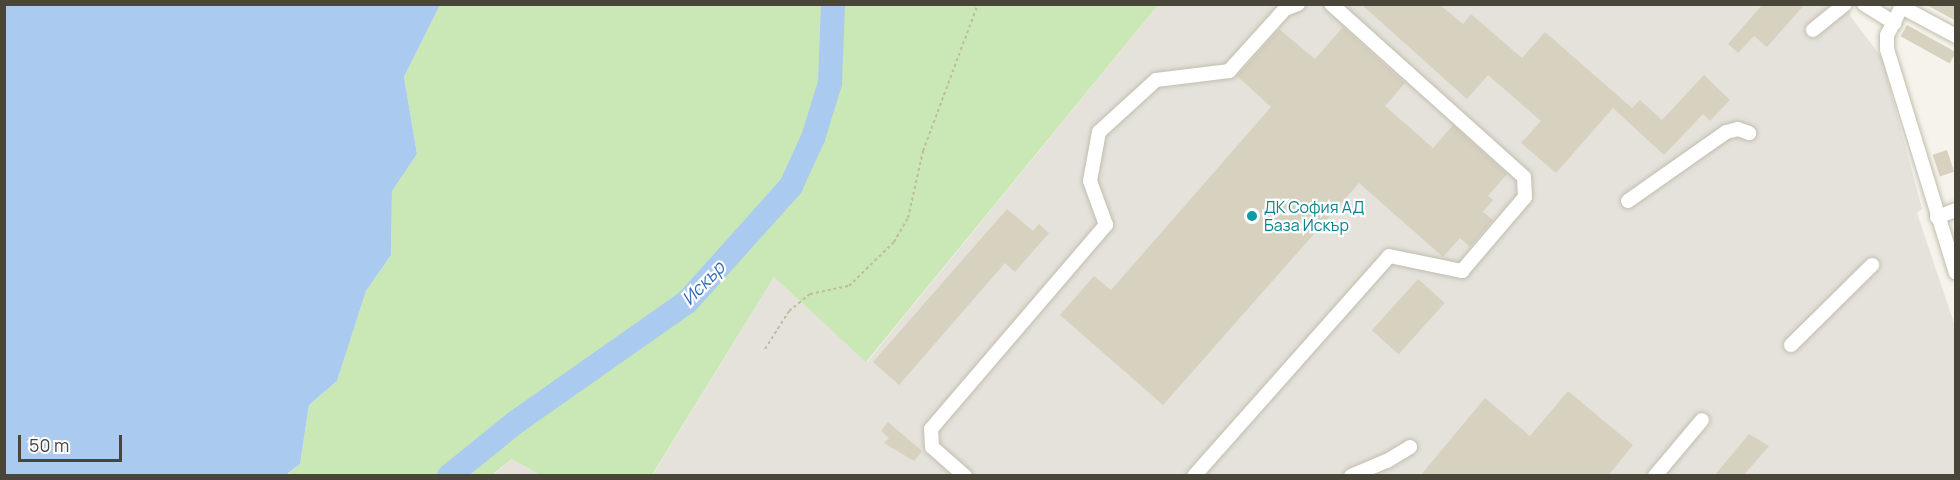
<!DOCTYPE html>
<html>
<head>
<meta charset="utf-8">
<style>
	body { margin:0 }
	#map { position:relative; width:1960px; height:480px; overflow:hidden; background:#f5f3eb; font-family:Manrope,sans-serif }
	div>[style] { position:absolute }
	.industrial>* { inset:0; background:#e5e2dc }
	.green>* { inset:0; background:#cae8b5 }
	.water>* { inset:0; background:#aacaf0 }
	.river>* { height:24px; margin:-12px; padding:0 12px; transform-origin:12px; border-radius:12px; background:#aacaf0 }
	.building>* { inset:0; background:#d7d1c0; transform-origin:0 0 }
	.path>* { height:2px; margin-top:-1px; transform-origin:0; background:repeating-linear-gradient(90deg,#c2ba9f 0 3px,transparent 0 6px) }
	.roads { filter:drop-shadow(0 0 2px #c1bdad) drop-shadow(0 0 2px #c1bdad) }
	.minor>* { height:14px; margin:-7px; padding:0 7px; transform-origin:7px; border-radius:7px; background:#fff }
	.dots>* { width:16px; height:16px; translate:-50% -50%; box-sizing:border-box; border:3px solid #fff; border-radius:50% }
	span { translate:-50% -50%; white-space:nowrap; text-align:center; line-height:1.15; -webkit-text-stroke:4.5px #fff; paint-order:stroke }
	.culture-label { font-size:16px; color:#0d838f }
	.left { translate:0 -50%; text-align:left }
	.water-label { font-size:18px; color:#336db4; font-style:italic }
	.frame { position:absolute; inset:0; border:6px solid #494539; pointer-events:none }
	.scale { position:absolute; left:18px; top:435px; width:104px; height:27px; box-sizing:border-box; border:3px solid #494539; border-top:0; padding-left:8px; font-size:18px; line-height:21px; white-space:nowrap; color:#494539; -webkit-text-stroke:4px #fff; paint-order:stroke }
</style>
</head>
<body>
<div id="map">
	<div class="industrial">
		<i style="clip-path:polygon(1158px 5px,1847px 5px,1851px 17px,1882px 58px,1922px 209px,1917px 213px,1955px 326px,1955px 475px,652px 476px,774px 277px,867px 362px)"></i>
		<i style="clip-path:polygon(512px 459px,540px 475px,492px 476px)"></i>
	</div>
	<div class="green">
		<i style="clip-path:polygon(440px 5px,1158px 5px,866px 362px,774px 277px,652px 475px,540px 475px,512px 459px,492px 475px,286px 476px,300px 464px,309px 405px,337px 381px,366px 291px,391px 255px,392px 191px,417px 154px,404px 77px)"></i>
	</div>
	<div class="water">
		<i style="clip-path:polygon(4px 5px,440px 5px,404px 77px,417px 154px,392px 191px,391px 255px,366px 291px,337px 381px,309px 405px,300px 464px,286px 475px,5px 475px)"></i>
	</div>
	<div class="river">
		<i style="left:449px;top:476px;width:86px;rotate:-38.9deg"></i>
		<i style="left:516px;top:422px;width:209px;rotate:-35.1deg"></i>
		<i style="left:687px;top:302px;width:156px;rotate:-48.1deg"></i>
		<i style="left:791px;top:186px;width:53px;rotate:-65.4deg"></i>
		<i style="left:813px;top:138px;width:58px;rotate:-72.8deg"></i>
		<i style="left:830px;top:83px;width:79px;rotate:-87.8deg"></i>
	</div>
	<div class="building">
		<i style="clip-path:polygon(1361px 4px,1439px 4px,1463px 24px,1471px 14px,1522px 58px,1545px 32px,1632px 108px,1640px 100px,1662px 120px,1704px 75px,1730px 100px,1710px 121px,1703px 114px,1664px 155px,1613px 108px,1556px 173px,1521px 143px,1541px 121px,1488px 75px,1467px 99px)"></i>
		<i style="clip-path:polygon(1763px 4px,1805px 4px,1767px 47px,1754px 36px,1738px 53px,1728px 44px)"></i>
		<i style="clip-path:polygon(1925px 4px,1956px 4px,1956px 21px)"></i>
		<i style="left:1907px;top:25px;width:56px;height:13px;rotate:29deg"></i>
		<i style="clip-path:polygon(1343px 27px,1405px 83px,1385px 106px,1433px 148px,1453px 125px,1507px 174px,1488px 196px,1493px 200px,1483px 212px,1493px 220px,1470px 247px,1460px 238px,1443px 257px,1359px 183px,1163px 405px,1060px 315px,1094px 276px,1111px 290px,1271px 107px,1237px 76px,1279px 29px,1315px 59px)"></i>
		<i style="left:1947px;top:150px;width:23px;height:15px;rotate:72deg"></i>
		<i style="clip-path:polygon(1007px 209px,1033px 231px,1039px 224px,1049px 233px,1015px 272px,1005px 263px,899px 385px,873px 362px)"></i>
		<i style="left:1418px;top:279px;width:36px;height:69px;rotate:42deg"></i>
		<i style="clip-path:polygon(1568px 391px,1633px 445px,1608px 476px,1420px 476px,1485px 398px,1530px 436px)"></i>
		<i style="clip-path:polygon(888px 422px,922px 451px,914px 461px,884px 443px,889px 438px,881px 431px)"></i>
		<i style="clip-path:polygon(1749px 434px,1769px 446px,1743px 476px,1714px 476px)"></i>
	</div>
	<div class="path">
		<i style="left:765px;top:349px;width:45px;rotate:-57.7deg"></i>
		<i style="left:789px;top:311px;width:27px;rotate:-39deg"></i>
		<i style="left:810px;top:294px;width:40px;rotate:-12deg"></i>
		<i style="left:849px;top:286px;width:63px;rotate:-44.4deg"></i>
		<i style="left:894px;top:242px;width:28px;rotate:-60deg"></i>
		<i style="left:908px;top:218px;width:69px;rotate:-77.4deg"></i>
		<i style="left:923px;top:151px;width:157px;rotate:-69.5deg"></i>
	</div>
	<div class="roads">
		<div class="minor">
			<i style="left:1864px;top:4px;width:36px;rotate:32deg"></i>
			<i style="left:1903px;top:4px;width:35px;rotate:117deg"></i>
			<i style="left:1887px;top:35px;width:14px;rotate:90deg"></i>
			<i style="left:1887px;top:49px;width:234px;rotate:72.9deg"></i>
			<i style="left:1902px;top:7px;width:61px;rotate:28.2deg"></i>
			<i style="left:1813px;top:30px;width:41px;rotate:-39.1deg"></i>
			<i style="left:1628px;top:201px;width:120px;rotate:-35.1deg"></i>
			<i style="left:1726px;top:132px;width:12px;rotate:-14deg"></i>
			<i style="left:1738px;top:129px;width:12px;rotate:20deg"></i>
			<i style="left:1937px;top:217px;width:20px;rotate:-20deg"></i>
			<i style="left:1791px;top:345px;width:114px;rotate:-44.6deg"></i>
			<i style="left:965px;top:476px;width:44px;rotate:-138.7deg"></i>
			<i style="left:932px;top:447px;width:18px;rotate:-93deg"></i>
			<i style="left:931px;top:429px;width:269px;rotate:-49.4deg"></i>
			<i style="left:1106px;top:225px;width:47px;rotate:-110deg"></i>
			<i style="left:1090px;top:181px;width:50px;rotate:-79.6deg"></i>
			<i style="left:1099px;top:132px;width:77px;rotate:-42.4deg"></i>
			<i style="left:1156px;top:80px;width:74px;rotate:-7deg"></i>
			<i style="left:1229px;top:71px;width:84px;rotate:-47.9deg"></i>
			<i style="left:1285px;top:9px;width:14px;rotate:-21deg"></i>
			<i style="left:1194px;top:476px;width:294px;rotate:-48.4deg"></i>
			<i style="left:1389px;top:256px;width:75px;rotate:11.6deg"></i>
			<i style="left:1462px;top:271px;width:97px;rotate:-49.6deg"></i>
			<i style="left:1525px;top:197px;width:20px;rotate:-93deg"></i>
			<i style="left:1524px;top:177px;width:259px;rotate:-138.1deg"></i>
			<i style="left:1351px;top:476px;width:39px;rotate:-23deg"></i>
			<i style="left:1387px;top:461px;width:27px;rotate:-31deg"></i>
			<i style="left:1655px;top:476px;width:73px;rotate:-50deg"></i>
		</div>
	</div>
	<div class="dots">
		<i style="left:1252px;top:216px;background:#0f9aa8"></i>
	</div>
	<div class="culture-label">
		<span class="left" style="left:1264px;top:216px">ДК София АД<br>База Искър</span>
	</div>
	<div class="water-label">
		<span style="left:703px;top:283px;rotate:-46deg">Искър</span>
	</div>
	<div class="frame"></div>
	<div class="scale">50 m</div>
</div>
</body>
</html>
